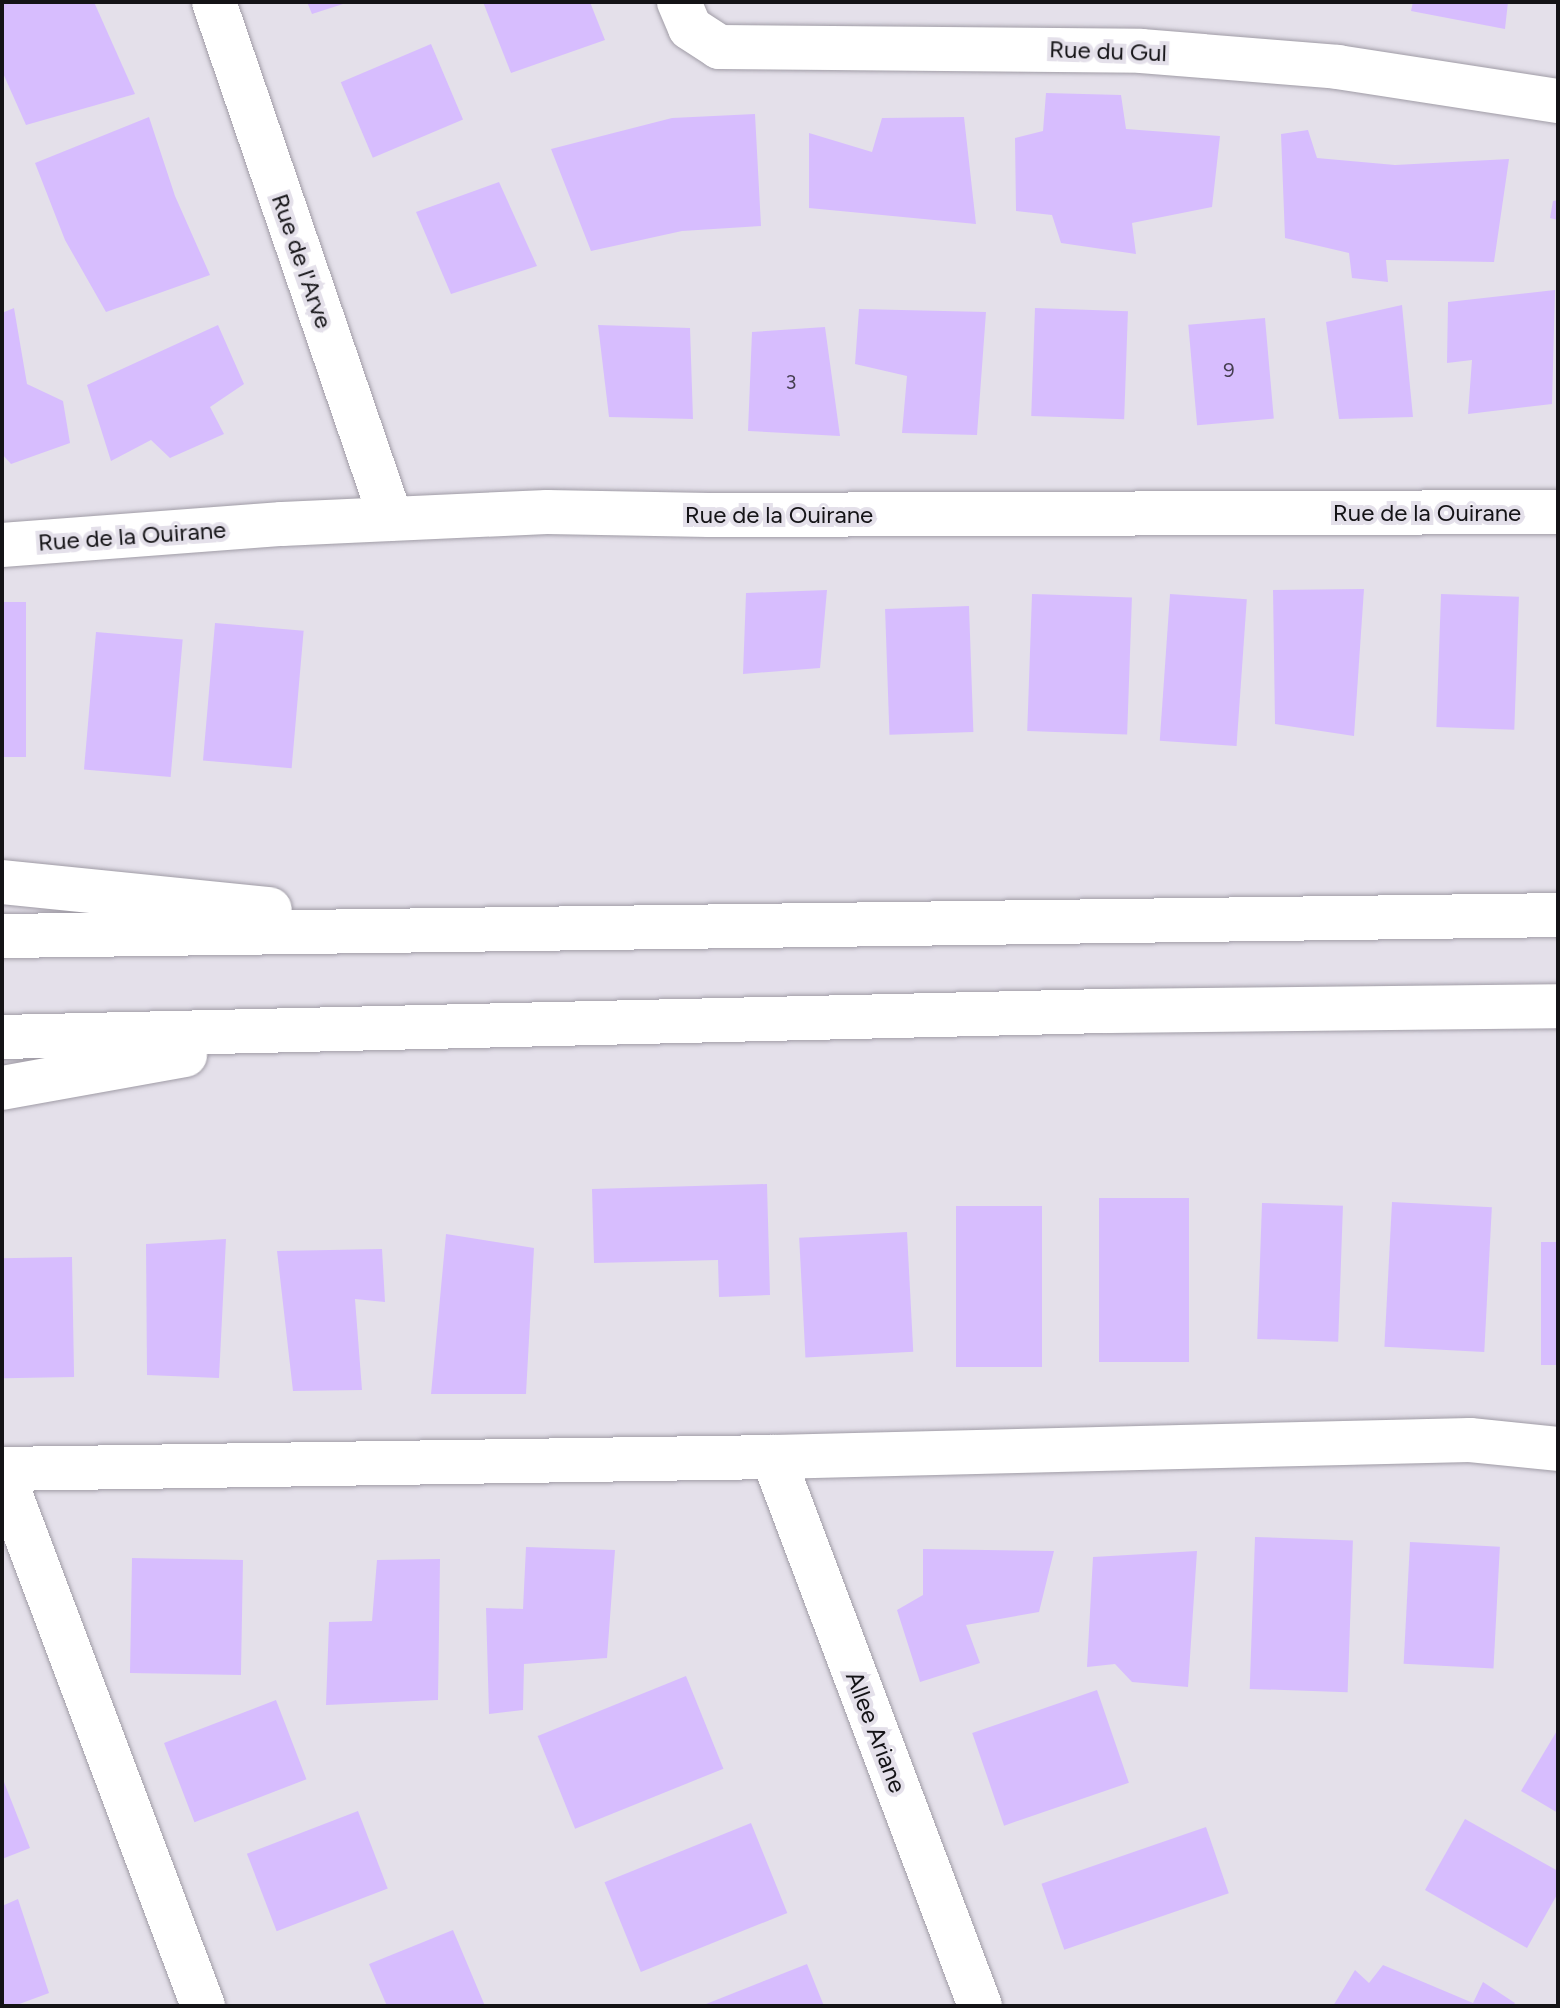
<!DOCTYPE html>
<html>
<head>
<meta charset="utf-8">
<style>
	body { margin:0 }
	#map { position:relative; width:1560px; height:2008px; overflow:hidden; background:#e4e0ea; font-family:Figtree,sans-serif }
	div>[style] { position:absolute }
	.building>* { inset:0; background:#d7bdfe; transform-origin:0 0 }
	.roads { filter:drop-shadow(0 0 2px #a09ca6) drop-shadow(0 0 2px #a09ca6) }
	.street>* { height:44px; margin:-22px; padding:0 22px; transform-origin:22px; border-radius:22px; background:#fff }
	.highway>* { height:44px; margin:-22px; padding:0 22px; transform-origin:22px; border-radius:22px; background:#fff }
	span { translate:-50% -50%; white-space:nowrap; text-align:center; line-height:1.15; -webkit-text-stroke:8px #e4e0ea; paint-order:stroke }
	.number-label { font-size:20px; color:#453e50 }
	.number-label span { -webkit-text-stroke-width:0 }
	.street-label { font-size:24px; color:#141316 }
	.frame { position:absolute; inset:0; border:4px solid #141316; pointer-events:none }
</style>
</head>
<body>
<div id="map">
	<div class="building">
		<i style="clip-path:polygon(2px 2px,94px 2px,135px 94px,26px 125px,2px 71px)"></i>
		<i style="clip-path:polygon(307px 2px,345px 2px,346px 3px,312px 14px)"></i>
		<i style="clip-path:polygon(483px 2px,590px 2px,605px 40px,511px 73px)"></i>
		<i style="clip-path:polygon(1413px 2px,1508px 2px,1505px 29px,1411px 11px)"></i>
		<i style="left:431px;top:44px;width:82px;height:98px;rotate:67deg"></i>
		<i style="clip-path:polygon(1046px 93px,1121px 95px,1126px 129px,1220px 136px,1212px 207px,1132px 223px,1136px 254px,1061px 243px,1052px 215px,1016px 211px,1015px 138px,1043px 131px)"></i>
		<i style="clip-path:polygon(755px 114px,761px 226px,682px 231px,591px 251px,551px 149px,672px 118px)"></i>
		<i style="clip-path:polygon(149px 117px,175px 196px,210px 275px,106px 312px,65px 240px,35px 163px)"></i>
		<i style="clip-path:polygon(964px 117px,976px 224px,809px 208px,809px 133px,872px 152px,882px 118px)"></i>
		<i style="clip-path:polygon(1308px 130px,1317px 158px,1395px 165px,1509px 159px,1494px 262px,1386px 260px,1388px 282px,1352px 278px,1349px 253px,1285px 238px,1281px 134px)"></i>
		<i style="clip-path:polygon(499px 182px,537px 266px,451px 294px,416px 212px)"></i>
		<i style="clip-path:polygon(1558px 200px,1558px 220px,1550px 218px,1553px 201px)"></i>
		<i style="clip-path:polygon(1555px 290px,1552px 404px,1468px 414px,1472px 360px,1447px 363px,1448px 302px)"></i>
		<i style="clip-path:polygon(1402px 305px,1413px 417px,1339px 419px,1326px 322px)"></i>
		<i style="clip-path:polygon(14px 308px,27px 384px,63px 401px,70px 443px,11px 464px,2px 454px,2px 313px)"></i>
		<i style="left:1035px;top:308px;width:93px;height:108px;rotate:2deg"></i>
		<i style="clip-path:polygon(859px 309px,986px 312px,977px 435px,902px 433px,907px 376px,855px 364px)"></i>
		<i style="left:1265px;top:318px;width:101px;height:77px;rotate:85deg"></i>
		<i style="clip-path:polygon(218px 325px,244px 384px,210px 407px,224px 434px,170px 458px,151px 440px,111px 461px,87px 385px)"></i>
		<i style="clip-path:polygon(598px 325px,690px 328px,693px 419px,609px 417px)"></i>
		<i style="clip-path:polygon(825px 327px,840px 436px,748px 431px,752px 332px)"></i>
		<i style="clip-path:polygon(1364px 589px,1354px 736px,1275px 724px,1273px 590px)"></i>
		<i style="clip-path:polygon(827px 590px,820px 668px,743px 674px,746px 593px)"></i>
		<i style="left:1032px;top:594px;width:100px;height:137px;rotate:2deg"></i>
		<i style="left:1170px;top:594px;width:77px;height:147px;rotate:4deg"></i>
		<i style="left:1441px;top:594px;width:78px;height:133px;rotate:2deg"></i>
		<i style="left:26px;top:602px;width:155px;height:24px;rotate:90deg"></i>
		<i style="left:969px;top:606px;width:126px;height:84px;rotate:88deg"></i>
		<i style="left:215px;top:623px;width:89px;height:138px;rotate:5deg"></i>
		<i style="left:96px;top:632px;width:87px;height:138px;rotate:5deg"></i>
		<i style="clip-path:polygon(767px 1184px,770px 1295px,719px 1297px,718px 1260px,594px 1263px,592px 1189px)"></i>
		<i style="left:1099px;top:1198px;width:90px;height:164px"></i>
		<i style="left:1392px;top:1202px;width:100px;height:145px;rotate:3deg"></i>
		<i style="left:1262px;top:1203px;width:81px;height:136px;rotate:2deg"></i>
		<i style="left:956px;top:1206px;width:86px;height:161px"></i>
		<i style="left:907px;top:1232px;width:120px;height:108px;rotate:87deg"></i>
		<i style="clip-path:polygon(446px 1234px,534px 1248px,526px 1394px,431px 1394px)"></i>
		<i style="clip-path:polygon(226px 1239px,219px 1378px,147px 1375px,146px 1244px)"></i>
		<i style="left:1541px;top:1242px;width:17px;height:123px"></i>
		<i style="clip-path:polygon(382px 1249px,385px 1302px,355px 1299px,362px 1390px,293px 1391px,277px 1251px)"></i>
		<i style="left:72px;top:1257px;width:120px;height:70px;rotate:89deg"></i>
		<i style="left:1255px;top:1537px;width:98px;height:152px;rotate:2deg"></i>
		<i style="left:1410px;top:1542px;width:90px;height:122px;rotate:3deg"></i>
		<i style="clip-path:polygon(526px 1547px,615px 1550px,607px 1658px,524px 1664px,523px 1710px,489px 1714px,486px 1608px,523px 1609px)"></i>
		<i style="clip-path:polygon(923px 1549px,1054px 1551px,1039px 1612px,966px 1625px,980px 1663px,920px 1682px,897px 1610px,923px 1595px)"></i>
		<i style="clip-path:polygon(1197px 1551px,1188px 1687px,1132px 1682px,1115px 1664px,1087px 1667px,1093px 1557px)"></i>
		<i style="left:132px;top:1558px;width:111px;height:115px;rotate:1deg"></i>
		<i style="clip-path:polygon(440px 1559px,438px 1700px,326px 1705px,329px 1622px,372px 1621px,377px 1560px)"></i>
		<i style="left:686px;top:1676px;width:100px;height:160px;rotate:68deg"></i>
		<i style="left:1097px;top:1690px;width:98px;height:132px;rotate:71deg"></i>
		<i style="left:276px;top:1700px;width:85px;height:120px;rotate:69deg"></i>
		<i style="clip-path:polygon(1558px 1729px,1558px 1813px,1521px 1791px)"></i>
		<i style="clip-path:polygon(2px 1777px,30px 1848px,2px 1859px)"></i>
		<i style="left:358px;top:1811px;width:83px;height:119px;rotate:69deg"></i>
		<i style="clip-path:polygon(1465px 1819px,1558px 1871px,1558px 1893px,1527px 1948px,1425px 1890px)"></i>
		<i style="left:751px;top:1823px;width:97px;height:158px;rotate:68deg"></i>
		<i style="left:1206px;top:1827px;width:70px;height:174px;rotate:71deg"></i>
		<i style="clip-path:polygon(18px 1899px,49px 1993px,14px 2006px,2px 2006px,2px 1906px)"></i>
		<i style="clip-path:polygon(453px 1930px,485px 2006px,387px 2006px,369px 1964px)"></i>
		<i style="clip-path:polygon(807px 1964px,824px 2006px,701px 2006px)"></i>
		<i style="clip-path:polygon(1383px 1965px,1473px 2003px,1483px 1982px,1515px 2003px,1513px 2006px,1333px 2006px,1355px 1970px,1369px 1983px)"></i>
	</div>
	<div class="roads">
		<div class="street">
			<i style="left:214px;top:2px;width:546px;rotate:71.1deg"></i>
			<i style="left:679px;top:2px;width:28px;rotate:67deg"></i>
			<i style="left:690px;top:28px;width:35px;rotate:33deg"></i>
			<i style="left:719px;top:47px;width:422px;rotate:0.5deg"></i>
			<i style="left:1141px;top:51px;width:198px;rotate:4.6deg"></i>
			<i style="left:1338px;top:67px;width:223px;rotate:8.8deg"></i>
			<i style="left:2px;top:545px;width:281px;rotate:-4.3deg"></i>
			<i style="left:282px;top:524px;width:265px;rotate:-2.6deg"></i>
			<i style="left:547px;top:512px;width:162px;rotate:1.1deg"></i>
			<i style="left:709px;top:515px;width:849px;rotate:-0.2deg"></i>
			<i style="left:773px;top:1457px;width:587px;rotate:69.34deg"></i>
			<i style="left:2px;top:1469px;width:771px;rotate:-0.89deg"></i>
			<i style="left:773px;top:1457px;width:697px;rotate:-1.4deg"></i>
			<i style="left:1470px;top:1440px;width:88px;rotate:5.8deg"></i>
			<i style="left:2px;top:1472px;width:571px;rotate:69.37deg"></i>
		</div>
		<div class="highway">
			<i style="left:2px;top:882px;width:269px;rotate:5.8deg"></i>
			<i style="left:2px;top:936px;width:1556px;rotate:-0.77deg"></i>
			<i style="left:2px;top:1037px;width:1106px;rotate:-1.35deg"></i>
			<i style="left:1108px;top:1011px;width:450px;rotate:-0.6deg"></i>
			<i style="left:2px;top:1088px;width:186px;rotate:-10.2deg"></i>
		</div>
	</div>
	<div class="number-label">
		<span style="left:1229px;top:370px">9</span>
		<span style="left:791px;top:382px">3</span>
	</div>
	<div class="street-label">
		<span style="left:1108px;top:51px;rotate:2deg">Rue du Gul</span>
		<span style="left:302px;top:261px;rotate:71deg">Rue de l'Arve</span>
		<span style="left:1427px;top:513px">Rue de la Ouirane</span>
		<span style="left:779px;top:515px">Rue de la Ouirane</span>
		<span style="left:132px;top:536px;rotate:-4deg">Rue de la Ouirane</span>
		<span style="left:876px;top:1732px;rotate:69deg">Allee Ariane</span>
	</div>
	<div class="frame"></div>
</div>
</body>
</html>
